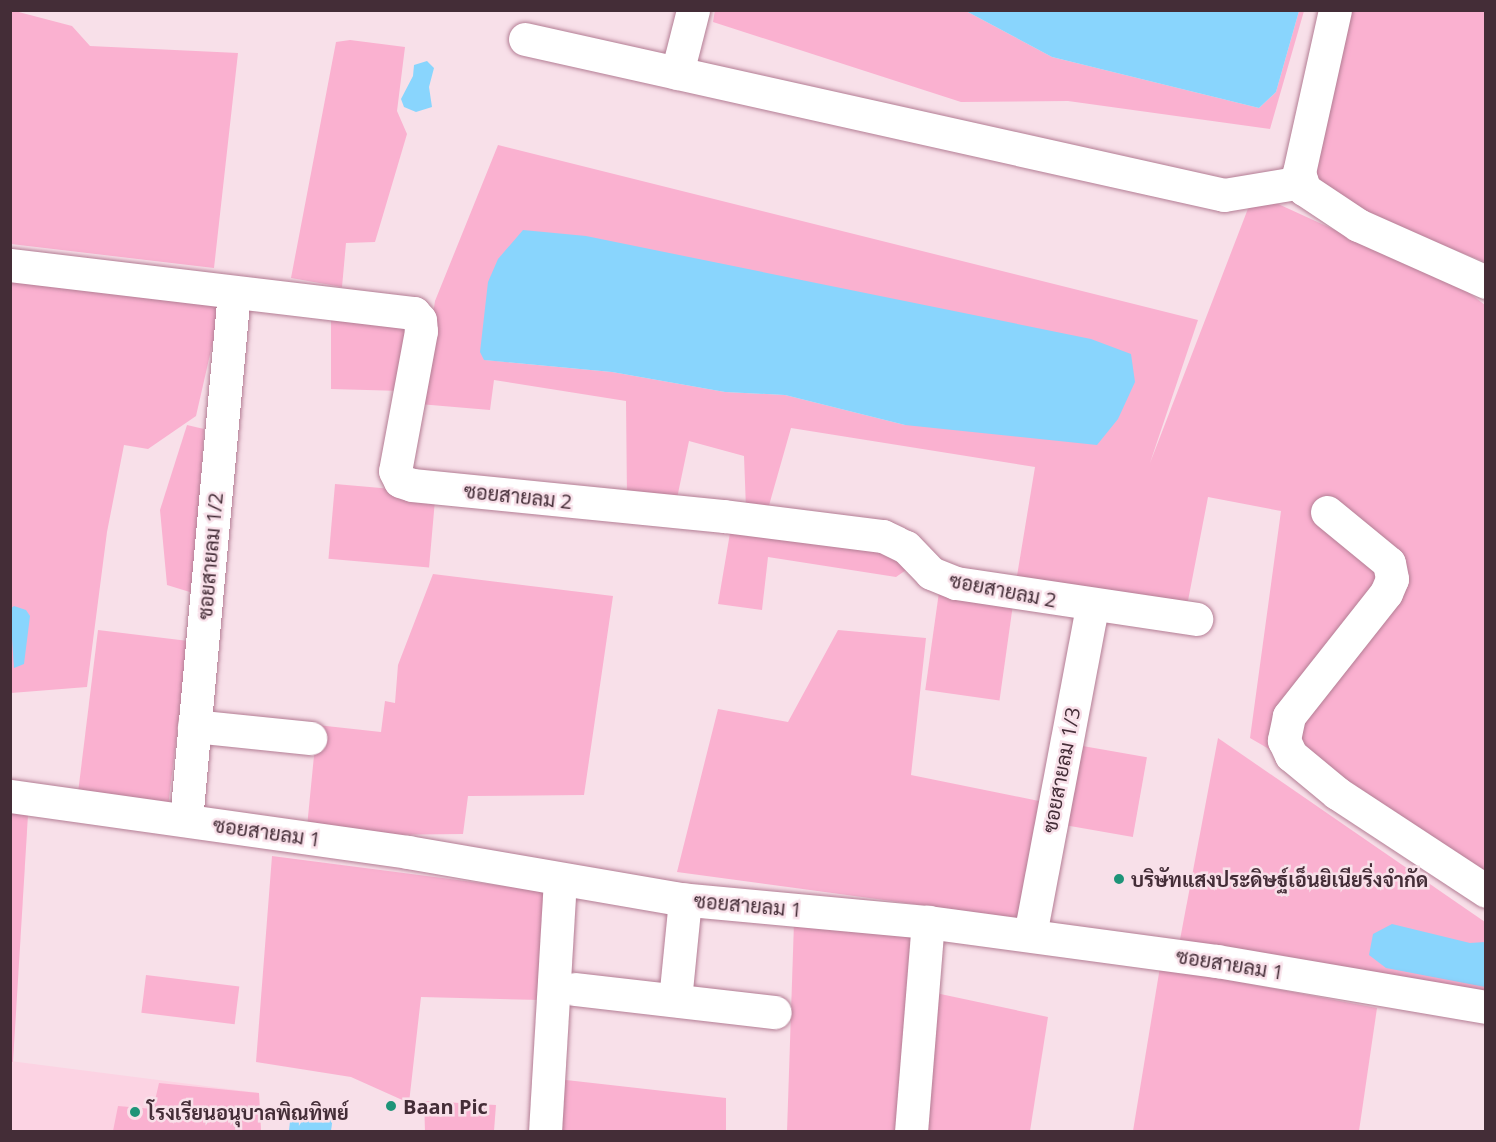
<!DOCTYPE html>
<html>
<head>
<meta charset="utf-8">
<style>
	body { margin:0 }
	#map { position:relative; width:1496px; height:1142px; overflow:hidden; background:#f8e0e9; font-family:"Open Sans",Sarabun,sans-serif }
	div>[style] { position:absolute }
	.built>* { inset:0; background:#fcd3e3 }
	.green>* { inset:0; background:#fab1d0; transform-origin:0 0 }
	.water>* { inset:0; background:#89d5fd }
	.roads { filter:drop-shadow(0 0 2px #b37d94) drop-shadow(0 0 2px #b37d94) }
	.minor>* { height:33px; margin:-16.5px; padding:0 16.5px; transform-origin:16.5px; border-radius:16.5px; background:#fff }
	.dots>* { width:16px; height:16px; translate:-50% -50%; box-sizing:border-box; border:3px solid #f8e0e9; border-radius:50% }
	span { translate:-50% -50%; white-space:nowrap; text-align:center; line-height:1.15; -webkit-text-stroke:5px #f8e0e9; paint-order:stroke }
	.street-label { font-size:20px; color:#442d37 }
	.poi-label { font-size:20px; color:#442d37; font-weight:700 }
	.left { translate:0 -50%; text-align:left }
	.frame { position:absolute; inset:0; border:12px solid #442d37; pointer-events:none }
</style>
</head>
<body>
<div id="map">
	<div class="built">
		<i style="clip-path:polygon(10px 1061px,259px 1093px,261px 1131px,11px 1131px)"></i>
	</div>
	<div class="green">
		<i style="clip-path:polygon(11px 10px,72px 26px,90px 46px,238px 53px,214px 268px,11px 244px)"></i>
		<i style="clip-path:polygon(715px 10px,966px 11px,1052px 57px,1259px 108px,1276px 92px,1299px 11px,1304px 11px,1270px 129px,1068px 101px,961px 102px,713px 22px)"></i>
		<i style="clip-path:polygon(1346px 11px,1485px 11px,1485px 262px,1339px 204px,1312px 187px)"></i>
		<i style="clip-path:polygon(350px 40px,405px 47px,397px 111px,407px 134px,375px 242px,346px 243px,342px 287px,291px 278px,336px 42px)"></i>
		<i style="clip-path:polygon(evenodd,498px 145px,1198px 320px,1150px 463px,1254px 193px,1464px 289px,1485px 305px,1485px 874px,1250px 738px,1281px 511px,1208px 497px,1187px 606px,1016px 582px,1035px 467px,791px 428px,766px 516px,746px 509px,744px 456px,689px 441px,676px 503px,627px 499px,626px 401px,494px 380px,490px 410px,419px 404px,435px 301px,498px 145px,1091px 339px,905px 425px,785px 395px,725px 392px,612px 372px,485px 360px,1091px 339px)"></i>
		<i style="clip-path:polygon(11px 274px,222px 302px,196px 416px,148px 449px,124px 445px,107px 532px,87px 687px,11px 693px)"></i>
		<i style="clip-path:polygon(331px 320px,408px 329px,402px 391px,331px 389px)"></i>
		<i style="clip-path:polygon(187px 425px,204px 429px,193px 593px,167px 585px,160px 510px)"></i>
		<i style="left:335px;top:484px;width:101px;height:75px;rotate:5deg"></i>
		<i style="clip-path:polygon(731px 527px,892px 551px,909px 568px,896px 577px,768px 557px,762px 610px,718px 604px)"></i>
		<i style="clip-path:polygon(433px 574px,613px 596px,584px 795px,468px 796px,463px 834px,377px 835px,307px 827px,317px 725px,381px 732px,385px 701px,395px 703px,398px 665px)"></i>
		<i style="left:939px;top:592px;width:75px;height:99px;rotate:8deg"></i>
		<i style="left:98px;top:630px;width:91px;height:165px;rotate:7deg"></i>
		<i style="clip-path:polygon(838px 630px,926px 638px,911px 775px,1039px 801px,1017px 918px,677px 872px,718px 709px,788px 722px)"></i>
		<i style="clip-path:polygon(1218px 738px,1485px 922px,1485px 994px,1179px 945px)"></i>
		<i style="left:1077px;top:745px;width:71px;height:81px;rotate:10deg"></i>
		<i style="clip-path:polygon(10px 813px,28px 815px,13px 1062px,10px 1061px)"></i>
		<i style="clip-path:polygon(272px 856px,544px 891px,541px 1000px,421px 997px,409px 1103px,351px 1077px,256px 1062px)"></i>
		<i style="clip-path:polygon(794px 922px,918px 934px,898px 1131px,787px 1132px)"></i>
		<i style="clip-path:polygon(1160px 967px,1377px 1008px,1359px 1131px,1133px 1131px)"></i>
		<i style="left:146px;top:975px;width:94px;height:38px;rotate:7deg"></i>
		<i style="clip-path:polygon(931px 992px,1048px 1017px,1030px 1131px,920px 1132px)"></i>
		<i style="clip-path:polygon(557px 1079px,726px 1098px,726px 1131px,555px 1132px)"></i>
		<i style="clip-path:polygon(159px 1083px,259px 1093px,261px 1131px,113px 1131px,118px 1106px,153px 1109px)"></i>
		<i style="clip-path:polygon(424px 1101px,496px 1105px,494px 1131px,425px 1131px)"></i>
	</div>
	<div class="water">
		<i style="clip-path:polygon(966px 11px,1299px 11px,1276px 92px,1259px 108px,1052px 57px)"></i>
		<i style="clip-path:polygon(427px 61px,434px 68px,429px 87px,432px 107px,416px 112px,404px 107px,401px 99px,413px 76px,414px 65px)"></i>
		<i style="clip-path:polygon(523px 230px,586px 236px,1091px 339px,1131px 354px,1135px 382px,1118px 419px,1097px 445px,905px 425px,785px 395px,725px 392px,612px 372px,484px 360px,480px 352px,488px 282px,498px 259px)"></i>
		<i style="clip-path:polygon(14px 606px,26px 610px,30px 616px,24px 664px,14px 668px,10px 609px)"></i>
		<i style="clip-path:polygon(1392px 924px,1470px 943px,1485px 942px,1485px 987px,1386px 968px,1369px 955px,1373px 934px)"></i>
		<i style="clip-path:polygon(291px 1111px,333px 1116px,331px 1131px,289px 1131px)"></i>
	</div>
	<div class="roads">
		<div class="minor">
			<i style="left:1335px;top:10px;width:166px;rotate:102.5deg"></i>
			<i style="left:1299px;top:172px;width:18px;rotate:74deg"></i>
			<i style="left:1304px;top:189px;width:65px;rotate:33.7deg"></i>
			<i style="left:1358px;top:225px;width:140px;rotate:24deg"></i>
			<i style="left:525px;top:39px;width:716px;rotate:12.58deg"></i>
			<i style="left:1224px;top:195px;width:79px;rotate:-9.5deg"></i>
			<i style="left:677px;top:73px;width:65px;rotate:-75.7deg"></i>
			<i style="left:10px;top:265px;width:407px;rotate:6.8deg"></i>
			<i style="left:414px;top:313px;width:9px;rotate:49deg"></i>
			<i style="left:420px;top:320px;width:11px;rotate:85deg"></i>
			<i style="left:421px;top:331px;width:142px;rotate:100.5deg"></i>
			<i style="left:395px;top:471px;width:11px;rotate:63deg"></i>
			<i style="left:400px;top:481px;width:13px;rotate:18deg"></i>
			<i style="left:412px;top:485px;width:314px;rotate:5.7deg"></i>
			<i style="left:724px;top:516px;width:160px;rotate:7.2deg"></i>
			<i style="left:883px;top:536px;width:25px;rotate:26deg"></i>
			<i style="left:906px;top:547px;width:36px;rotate:46deg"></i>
			<i style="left:931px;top:573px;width:27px;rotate:22deg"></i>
			<i style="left:956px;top:583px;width:243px;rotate:8.5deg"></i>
			<i style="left:1327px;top:512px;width:80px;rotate:39.4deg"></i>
			<i style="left:1389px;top:563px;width:16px;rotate:79deg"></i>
			<i style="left:1392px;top:579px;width:15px;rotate:113deg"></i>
			<i style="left:1386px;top:593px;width:157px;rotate:128.3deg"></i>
			<i style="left:1289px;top:716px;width:25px;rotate:102deg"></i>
			<i style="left:1284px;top:740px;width:17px;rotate:65deg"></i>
			<i style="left:1291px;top:755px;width:60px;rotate:39.6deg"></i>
			<i style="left:1337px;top:793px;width:178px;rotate:33.3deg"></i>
			<i style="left:194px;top:726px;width:117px;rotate:5.9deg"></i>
			<i style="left:10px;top:796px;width:402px;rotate:8deg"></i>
			<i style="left:408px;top:852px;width:275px;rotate:9.8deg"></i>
			<i style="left:679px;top:899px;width:250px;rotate:5.3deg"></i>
			<i style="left:928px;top:922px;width:292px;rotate:7.7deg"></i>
			<i style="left:1217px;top:961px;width:273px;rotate:9.7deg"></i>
			<i style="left:186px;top:820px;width:530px;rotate:-84.81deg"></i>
			<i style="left:1030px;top:935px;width:335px;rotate:-79.3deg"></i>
			<i style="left:575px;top:989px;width:201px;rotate:6.6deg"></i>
			<i style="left:675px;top:1000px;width:101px;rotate:-84.3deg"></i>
			<i style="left:545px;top:1132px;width:253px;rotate:-86.6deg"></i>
			<i style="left:911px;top:1132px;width:211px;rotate:-85.4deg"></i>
		</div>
	</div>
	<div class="dots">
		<i style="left:1119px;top:879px;background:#1e9478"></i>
		<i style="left:391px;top:1106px;background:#1e9478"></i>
		<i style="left:135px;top:1112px;background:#1e9478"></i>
	</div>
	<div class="street-label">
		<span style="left:518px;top:496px;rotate:6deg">ซอยสายลม 2</span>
		<span style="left:210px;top:556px;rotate:-85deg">ซอยสายลม 1/2</span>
		<span style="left:1003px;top:590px;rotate:11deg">ซอยสายลม 2</span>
		<span style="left:1061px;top:770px;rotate:-79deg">ซอยสายลม 1/3</span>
		<span style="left:267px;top:832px;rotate:8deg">ซอยสายลม 1</span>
		<span style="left:748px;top:905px;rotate:5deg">ซอยสายลม 1</span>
		<span style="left:1230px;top:964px;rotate:9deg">ซอยสายลม 1</span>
	</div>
	<div class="poi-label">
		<span class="left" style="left:1131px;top:879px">บริษัทแสงประดิษฐ์เอ็นยิเนียริ่งจำกัด</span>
		<span class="left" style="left:403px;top:1106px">Baan Pic</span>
		<span class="left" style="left:147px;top:1112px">โรงเรียนอนุบาลพิณทิพย์</span>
	</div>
	<div class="frame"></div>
</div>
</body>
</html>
